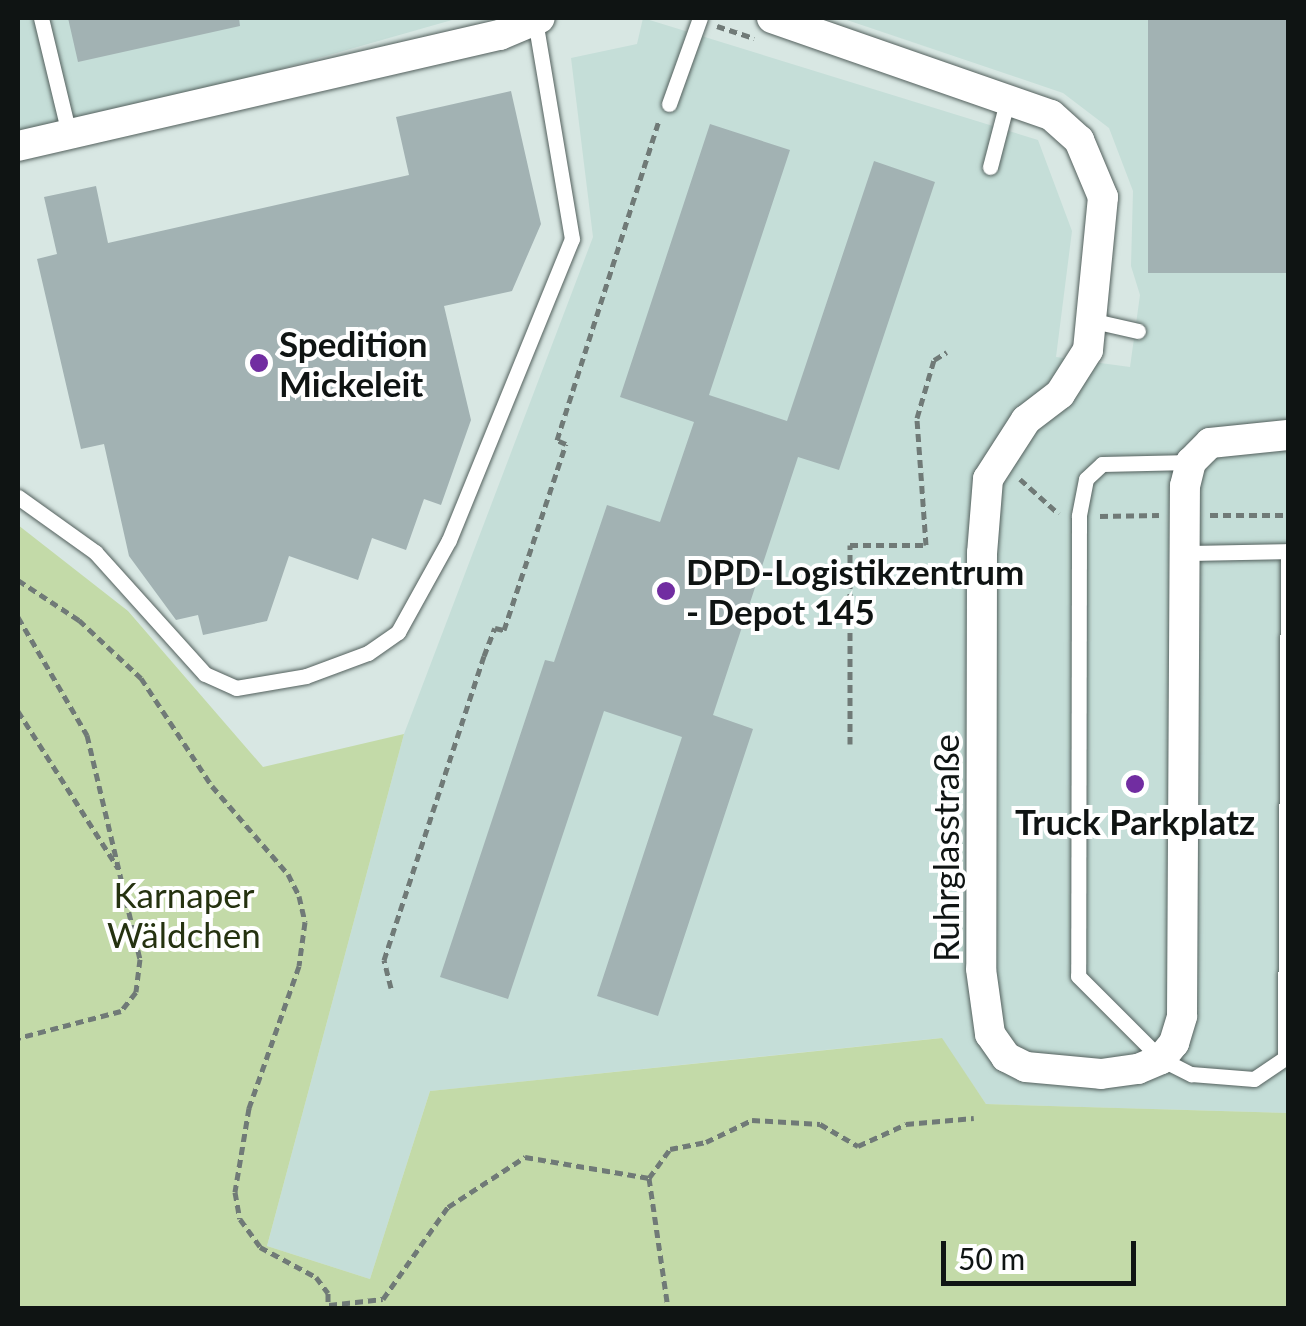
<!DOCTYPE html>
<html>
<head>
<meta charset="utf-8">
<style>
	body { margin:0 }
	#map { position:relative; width:1306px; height:1326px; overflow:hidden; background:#d8e7e3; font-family:Lato,sans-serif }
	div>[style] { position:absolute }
	.built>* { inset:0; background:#c5ded8 }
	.green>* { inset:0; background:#c3daa8 }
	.building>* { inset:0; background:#a2b2b3; transform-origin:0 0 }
	.path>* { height:5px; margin-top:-2.5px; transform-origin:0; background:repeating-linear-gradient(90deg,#707a77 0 8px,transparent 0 13px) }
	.roads { filter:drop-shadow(0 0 2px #53605d) drop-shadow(0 0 2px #53605d) }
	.service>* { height:15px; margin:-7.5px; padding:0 7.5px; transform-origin:7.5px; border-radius:7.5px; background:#fff }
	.minor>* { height:30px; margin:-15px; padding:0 15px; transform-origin:15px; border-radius:15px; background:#fff }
	.dots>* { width:28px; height:28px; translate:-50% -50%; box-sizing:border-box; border:5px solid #fff; border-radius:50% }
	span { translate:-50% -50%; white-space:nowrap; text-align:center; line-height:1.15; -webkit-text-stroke:8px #fff; paint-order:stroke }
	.poi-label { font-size:35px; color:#0f1413; font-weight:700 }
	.left { translate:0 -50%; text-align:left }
	.street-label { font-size:35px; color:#0f1413 }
	.park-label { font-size:35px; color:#253210 }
	.frame { position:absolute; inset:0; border:20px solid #0f1413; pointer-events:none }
	.scale { position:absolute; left:941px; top:1241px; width:195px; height:45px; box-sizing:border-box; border:5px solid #0f1413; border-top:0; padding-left:12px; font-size:30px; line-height:35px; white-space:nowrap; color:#0f1413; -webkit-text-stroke:8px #fff; paint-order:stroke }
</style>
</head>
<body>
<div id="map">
	<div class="built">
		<i style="clip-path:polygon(18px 18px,459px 18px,18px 144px)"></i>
		<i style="clip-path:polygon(643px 18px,1038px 140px,1072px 231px,1056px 357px,1130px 367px,1140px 295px,1131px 266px,1133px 191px,1109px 128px,1063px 93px,841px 18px,1288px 18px,1288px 1113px,986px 1104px,941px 1038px,430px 1091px,370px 1279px,267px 1246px,404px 734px,593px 237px,571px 58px,637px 44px)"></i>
	</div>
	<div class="green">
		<i style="clip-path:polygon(18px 525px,128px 611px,263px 767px,404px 734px,267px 1246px,370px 1279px,430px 1091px,942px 1038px,986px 1104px,1288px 1113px,1288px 1308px,18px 1308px)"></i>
	</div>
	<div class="building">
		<i style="clip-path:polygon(68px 18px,239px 18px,240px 26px,78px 62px)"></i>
		<i style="left:1148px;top:18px;width:140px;height:255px"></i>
		<i style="clip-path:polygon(511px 91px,541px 224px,512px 291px,444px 306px,471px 420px,441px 505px,424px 499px,406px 550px,372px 538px,358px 580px,289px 556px,267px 621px,203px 635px,198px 615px,176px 620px,129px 556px,104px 444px,81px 449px,37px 259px,57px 254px,44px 197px,96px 186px,108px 243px,409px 175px,396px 117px)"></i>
		<i style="clip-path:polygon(710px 124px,790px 150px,709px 395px,787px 421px,874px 161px,935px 182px,839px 470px,798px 457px,713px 715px,753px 729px,658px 1016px,597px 996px,682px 737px,604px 711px,508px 999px,440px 977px,545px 660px,554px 662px,607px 505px,660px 522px,694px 422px,620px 397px)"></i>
	</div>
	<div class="path">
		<i style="left:717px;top:26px;width:39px;rotate:18deg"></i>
		<i style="left:1020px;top:479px;width:52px;rotate:41.9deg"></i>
		<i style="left:1210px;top:515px;width:78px"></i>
		<i style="left:1100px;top:516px;width:59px;rotate:-1deg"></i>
		<i style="left:18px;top:580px;width:73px;rotate:33.3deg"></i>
		<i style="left:79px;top:620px;width:85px;rotate:43.1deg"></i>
		<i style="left:141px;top:678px;width:129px;rotate:56.7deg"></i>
		<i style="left:212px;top:786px;width:116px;rotate:49.2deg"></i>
		<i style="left:288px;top:874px;width:25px;rotate:63deg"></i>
		<i style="left:299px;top:896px;width:27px;rotate:77deg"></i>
		<i style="left:305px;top:922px;width:44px;rotate:97.8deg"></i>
		<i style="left:299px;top:966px;width:151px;rotate:109.4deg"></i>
		<i style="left:249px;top:1108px;width:85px;rotate:99.5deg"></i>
		<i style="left:235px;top:1192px;width:27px;rotate:80deg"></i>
		<i style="left:240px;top:1219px;width:34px;rotate:54deg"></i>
		<i style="left:260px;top:1247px;width:64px;rotate:28.2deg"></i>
		<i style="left:316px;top:1277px;width:20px;rotate:53deg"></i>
		<i style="left:328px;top:1293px;width:15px;rotate:90deg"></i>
		<i style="left:18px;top:617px;width:137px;rotate:59.7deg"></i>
		<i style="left:87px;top:735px;width:230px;rotate:76.7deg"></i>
		<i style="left:140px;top:959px;width:33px;rotate:97deg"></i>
		<i style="left:136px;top:992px;width:24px;rotate:128deg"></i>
		<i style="left:121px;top:1011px;width:106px;rotate:165.3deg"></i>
		<i style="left:18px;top:711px;width:186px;rotate:57.5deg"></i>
		<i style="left:850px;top:744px;width:199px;rotate:-90deg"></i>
		<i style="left:850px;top:545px;width:76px"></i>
		<i style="left:926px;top:545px;width:127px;rotate:-94.1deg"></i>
		<i style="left:917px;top:418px;width:60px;rotate:-73.7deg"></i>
		<i style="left:934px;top:360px;width:15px;rotate:-32deg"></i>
		<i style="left:391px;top:988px;width:29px;rotate:-104deg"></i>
		<i style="left:384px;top:960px;width:320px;rotate:-71.8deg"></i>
		<i style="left:484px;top:656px;width:30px;rotate:-69deg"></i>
		<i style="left:495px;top:628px;width:9px;rotate:13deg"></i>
		<i style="left:504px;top:630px;width:196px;rotate:-71.6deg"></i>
		<i style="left:566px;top:444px;width:10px;rotate:-156deg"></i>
		<i style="left:557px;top:440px;width:335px;rotate:-72.3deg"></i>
		<i style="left:649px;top:1178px;width:36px;rotate:-54deg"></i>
		<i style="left:670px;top:1149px;width:37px;rotate:-11deg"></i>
		<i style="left:706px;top:1142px;width:51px;rotate:-25.6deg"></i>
		<i style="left:752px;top:1120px;width:68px;rotate:3.4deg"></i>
		<i style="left:820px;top:1124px;width:44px;rotate:30.1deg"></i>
		<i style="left:858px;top:1146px;width:53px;rotate:-24.6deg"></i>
		<i style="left:906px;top:1124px;width:68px;rotate:-5deg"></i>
		<i style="left:329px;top:1305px;width:54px;rotate:-6.3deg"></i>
		<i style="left:383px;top:1299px;width:113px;rotate:-54.8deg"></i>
		<i style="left:448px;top:1207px;width:92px;rotate:-33deg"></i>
		<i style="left:525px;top:1157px;width:126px;rotate:9.6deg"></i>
		<i style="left:649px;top:1178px;width:131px;rotate:81.7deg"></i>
	</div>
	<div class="roads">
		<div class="service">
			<i style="left:41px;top:18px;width:119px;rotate:76.4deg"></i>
			<i style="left:669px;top:104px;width:91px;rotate:-70.2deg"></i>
			<i style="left:990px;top:167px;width:71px;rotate:-75.4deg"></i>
			<i style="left:1094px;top:321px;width:45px;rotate:12.8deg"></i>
			<i style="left:1191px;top:462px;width:89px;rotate:178.7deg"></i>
			<i style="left:1102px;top:464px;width:22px;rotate:137deg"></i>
			<i style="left:1086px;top:479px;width:38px;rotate:101deg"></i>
			<i style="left:1079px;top:516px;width:460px;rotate:90.1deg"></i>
			<i style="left:1078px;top:976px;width:117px;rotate:45deg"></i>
			<i style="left:1161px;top:1059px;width:34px;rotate:27deg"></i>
			<i style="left:1191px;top:1074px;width:63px;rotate:4.5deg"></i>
			<i style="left:1254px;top:1079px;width:37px;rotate:-34deg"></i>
			<i style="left:1285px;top:1058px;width:507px;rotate:-89.66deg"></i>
			<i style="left:18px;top:497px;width:95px;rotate:35.5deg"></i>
			<i style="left:95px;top:552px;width:164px;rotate:48deg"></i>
			<i style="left:205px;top:674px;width:34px;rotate:24deg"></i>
			<i style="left:236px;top:688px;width:71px;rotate:-9.7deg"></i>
			<i style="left:306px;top:676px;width:66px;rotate:-20.4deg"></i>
			<i style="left:368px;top:653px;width:37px;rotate:-35deg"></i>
			<i style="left:398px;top:632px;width:105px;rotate:-61deg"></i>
			<i style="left:449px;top:540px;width:325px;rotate:-67.8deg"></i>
			<i style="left:572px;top:239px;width:222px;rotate:-99.6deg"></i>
			<i style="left:1184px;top:553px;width:103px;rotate:-1.1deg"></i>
		</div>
		<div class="minor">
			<i style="left:772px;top:18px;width:295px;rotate:19.2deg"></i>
			<i style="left:1051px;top:115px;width:38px;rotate:42deg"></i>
			<i style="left:1079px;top:140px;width:62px;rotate:67.2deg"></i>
			<i style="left:1103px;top:197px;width:154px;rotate:95.6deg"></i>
			<i style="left:1088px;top:350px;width:52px;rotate:122.5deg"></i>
			<i style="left:1060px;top:394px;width:43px;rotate:142.6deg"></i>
			<i style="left:1026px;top:420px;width:70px;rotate:122.8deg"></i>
			<i style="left:988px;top:479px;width:74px;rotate:94.6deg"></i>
			<i style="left:982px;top:553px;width:416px;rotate:90.1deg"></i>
			<i style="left:981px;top:969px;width:66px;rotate:82.1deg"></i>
			<i style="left:990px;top:1034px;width:28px;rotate:55deg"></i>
			<i style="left:1006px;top:1057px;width:22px;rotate:27deg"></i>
			<i style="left:1026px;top:1067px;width:75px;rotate:5.3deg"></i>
			<i style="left:1101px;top:1074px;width:37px;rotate:-8deg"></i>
			<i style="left:1138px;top:1069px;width:25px;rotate:-23deg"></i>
			<i style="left:1161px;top:1059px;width:21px;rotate:-51deg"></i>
			<i style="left:1174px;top:1043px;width:28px;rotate:-73deg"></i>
			<i style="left:1182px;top:1016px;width:530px;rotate:-89.68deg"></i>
			<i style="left:1185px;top:486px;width:25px;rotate:-76deg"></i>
			<i style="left:1191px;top:462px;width:27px;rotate:-45deg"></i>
			<i style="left:1210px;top:443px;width:78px;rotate:-5.9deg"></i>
			<i style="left:18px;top:146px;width:495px;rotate:-13deg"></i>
			<i style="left:500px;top:35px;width:43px;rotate:-23deg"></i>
		</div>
	</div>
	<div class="dots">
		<i style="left:259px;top:363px;background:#712da1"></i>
		<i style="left:666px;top:591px;background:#712da1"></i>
		<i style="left:1135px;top:784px;background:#712da1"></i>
	</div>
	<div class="poi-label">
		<span class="left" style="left:279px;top:363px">Spedition<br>Mickeleit</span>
		<span class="left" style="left:686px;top:591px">DPD-Logistikzentrum<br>- Depot 145</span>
		<span style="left:1135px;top:821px">Truck Parkplatz</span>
	</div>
	<div class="street-label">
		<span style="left:945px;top:848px;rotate:-90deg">Ruhrglasstraße</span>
	</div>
	<div class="park-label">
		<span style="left:184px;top:914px">Karnaper<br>Wäldchen</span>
	</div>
	<div class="frame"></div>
	<div class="scale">50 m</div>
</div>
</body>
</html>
